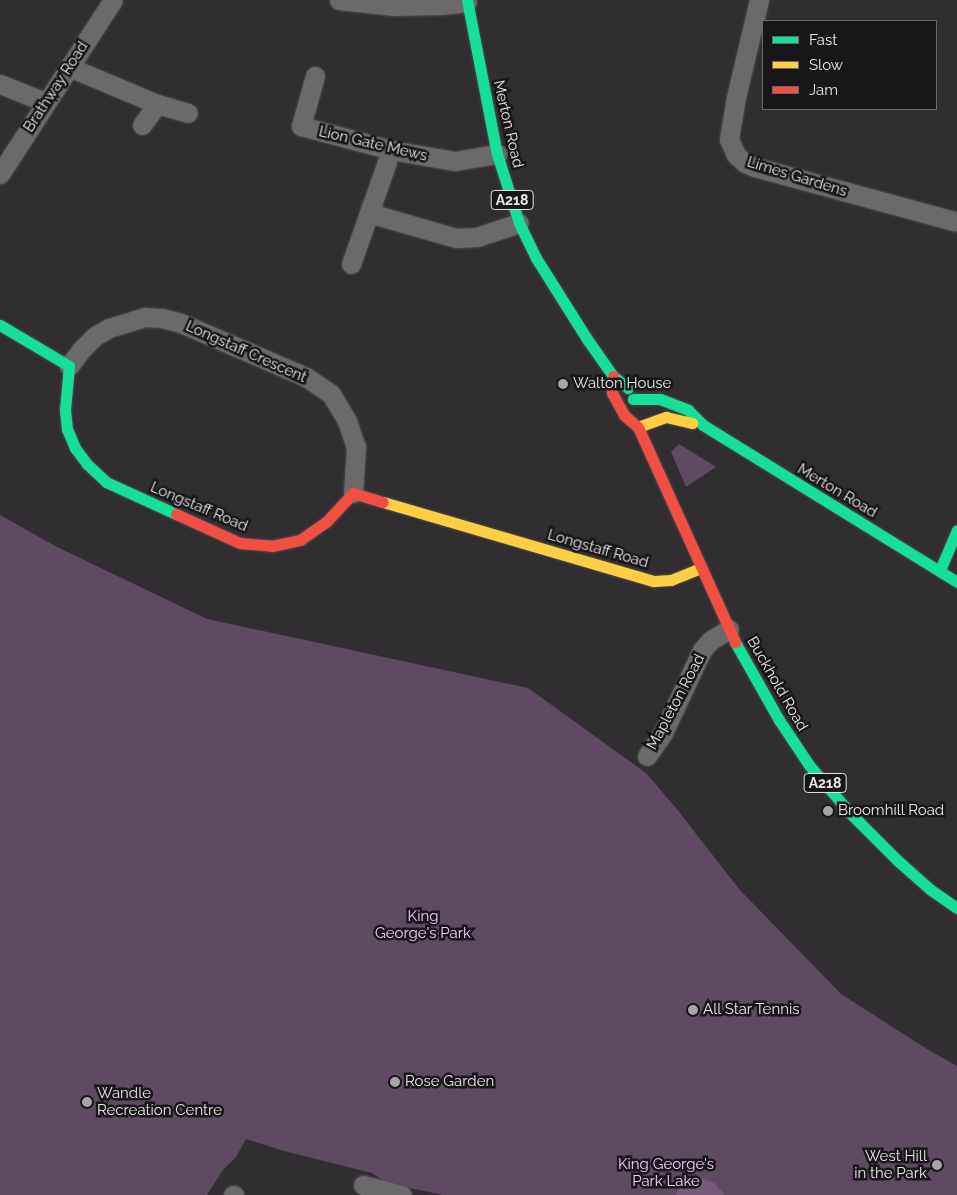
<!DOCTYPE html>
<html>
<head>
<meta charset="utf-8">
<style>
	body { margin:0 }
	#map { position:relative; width:957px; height:1195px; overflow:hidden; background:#312e32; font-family:Raleway,sans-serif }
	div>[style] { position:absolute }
	.green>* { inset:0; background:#5e4b62 }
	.water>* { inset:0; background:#77597e }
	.roads { filter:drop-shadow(0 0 1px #4f4c4f) drop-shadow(0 0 1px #4f4c4f) }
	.street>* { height:19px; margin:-9.5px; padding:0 9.5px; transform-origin:9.5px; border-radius:9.5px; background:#6b696b }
	.fast>* { height:11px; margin:-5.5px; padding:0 5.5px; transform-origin:5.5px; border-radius:5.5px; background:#16e098 }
	.slow>* { height:11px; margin:-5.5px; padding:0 5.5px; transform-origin:5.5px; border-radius:5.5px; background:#ffcf43 }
	.jam>* { height:11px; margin:-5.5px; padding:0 5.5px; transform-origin:5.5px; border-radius:5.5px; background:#f24e42 }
	.dots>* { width:14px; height:14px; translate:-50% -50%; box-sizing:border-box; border:2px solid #181619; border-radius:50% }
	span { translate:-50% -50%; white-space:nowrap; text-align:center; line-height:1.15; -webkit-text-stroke:5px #181619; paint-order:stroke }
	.shield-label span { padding:1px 4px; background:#181619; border:1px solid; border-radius:4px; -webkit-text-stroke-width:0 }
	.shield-label { font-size:14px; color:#e8e5e9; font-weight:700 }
	.street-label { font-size:15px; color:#e8e5e9 }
	.poi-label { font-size:15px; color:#e8e5e9 }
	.left { translate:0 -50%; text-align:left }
	.right { translate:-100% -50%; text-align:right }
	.park-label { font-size:15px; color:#f5cbfe }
	.legend { position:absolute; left:762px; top:20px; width:175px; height:90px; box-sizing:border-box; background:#181619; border:1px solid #6b696c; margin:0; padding:6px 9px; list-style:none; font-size:15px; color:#e8e5e9 }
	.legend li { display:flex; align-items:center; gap:10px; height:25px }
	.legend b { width:25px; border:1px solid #6b696c }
</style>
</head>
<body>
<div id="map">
	<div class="green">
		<i style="clip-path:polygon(679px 444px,716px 467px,686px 487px,671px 452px)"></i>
		<i style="clip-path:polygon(0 515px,57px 547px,207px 619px,528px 688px,646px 773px,676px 808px,739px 889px,841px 994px,927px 1049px,957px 1066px,957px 1195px,443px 1195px,386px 1183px,372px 1173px,284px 1151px,246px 1139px,236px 1157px,223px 1170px,207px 1195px,0 1195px)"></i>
	</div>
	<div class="water">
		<i style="clip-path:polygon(695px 1175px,714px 1183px,725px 1195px,676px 1195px,680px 1183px,687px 1177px)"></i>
	</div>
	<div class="roads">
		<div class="street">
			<i style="left:339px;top:0;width:55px;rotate:6.2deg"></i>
			<i style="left:394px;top:6px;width:48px;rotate:-1.2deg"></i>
			<i style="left:442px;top:5px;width:25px;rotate:-7deg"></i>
			<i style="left:759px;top:0;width:100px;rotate:103.3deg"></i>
			<i style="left:736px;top:97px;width:43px;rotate:99.5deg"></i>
			<i style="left:729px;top:139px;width:17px;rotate:66deg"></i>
			<i style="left:736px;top:155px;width:12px;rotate:42deg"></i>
			<i style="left:745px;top:163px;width:11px;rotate:22deg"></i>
			<i style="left:755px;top:167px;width:209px;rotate:15.2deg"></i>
			<i style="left:69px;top:67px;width:95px;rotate:22.8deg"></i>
			<i style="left:157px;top:104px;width:32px;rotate:16deg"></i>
			<i style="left:315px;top:76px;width:52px;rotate:105.6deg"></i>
			<i style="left:301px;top:126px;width:93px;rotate:14.9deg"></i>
			<i style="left:391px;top:150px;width:65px;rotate:9.8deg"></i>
			<i style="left:455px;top:161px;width:43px;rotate:-9.5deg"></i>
			<i style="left:0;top:84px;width:48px;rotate:21.8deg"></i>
			<i style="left:142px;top:125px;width:26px;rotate:-54deg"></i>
			<i style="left:0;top:174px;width:207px;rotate:-57deg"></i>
			<i style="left:369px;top:213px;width:54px;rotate:-70.6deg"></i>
			<i style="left:351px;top:264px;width:54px;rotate:-70.6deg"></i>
			<i style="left:369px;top:213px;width:91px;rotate:16deg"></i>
			<i style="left:456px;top:238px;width:21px;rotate:-3deg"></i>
			<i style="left:477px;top:237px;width:44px;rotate:-18.4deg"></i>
			<i style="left:69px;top:366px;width:20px;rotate:-53deg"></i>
			<i style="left:81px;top:350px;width:20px;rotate:-45deg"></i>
			<i style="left:95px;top:336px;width:16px;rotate:-30deg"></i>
			<i style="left:109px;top:328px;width:37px;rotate:-17deg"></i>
			<i style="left:144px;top:317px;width:18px;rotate:3deg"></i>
			<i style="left:162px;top:318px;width:20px;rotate:15deg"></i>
			<i style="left:181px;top:323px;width:136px;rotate:23.4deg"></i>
			<i style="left:306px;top:377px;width:30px;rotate:34deg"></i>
			<i style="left:331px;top:394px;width:31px;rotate:59deg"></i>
			<i style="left:347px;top:421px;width:28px;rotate:71deg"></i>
			<i style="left:356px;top:447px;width:46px;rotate:93.7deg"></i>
			<i style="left:647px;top:756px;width:28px;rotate:-55deg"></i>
			<i style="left:663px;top:733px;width:92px;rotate:-64.8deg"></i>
			<i style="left:702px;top:650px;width:13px;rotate:-48deg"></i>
			<i style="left:711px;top:640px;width:21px;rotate:-31deg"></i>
			<i style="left:363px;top:1185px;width:40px;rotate:14.4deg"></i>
			<i style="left:233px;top:1195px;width:1px"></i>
		</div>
		<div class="fast">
			<i style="left:467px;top:0;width:157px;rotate:79deg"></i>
			<i style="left:497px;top:154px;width:72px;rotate:72.3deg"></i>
			<i style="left:519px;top:223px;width:39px;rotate:64deg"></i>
			<i style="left:536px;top:258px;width:96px;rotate:57.8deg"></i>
			<i style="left:587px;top:339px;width:45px;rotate:54.9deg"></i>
			<i style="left:613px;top:376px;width:19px;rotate:39deg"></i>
			<i style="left:0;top:325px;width:80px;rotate:30.7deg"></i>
			<i style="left:69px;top:366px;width:44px;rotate:95.2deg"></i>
			<i style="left:65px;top:410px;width:19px;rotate:84deg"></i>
			<i style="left:67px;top:429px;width:21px;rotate:67deg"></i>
			<i style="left:75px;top:448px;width:20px;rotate:53deg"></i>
			<i style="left:87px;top:464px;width:26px;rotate:43deg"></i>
			<i style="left:106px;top:482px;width:77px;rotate:24.6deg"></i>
			<i style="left:633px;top:399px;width:27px"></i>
			<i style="left:660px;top:399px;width:30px;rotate:21deg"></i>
			<i style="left:688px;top:410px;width:21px;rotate:45deg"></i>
			<i style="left:703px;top:425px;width:299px;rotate:31.7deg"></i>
			<i style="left:940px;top:570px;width:43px;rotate:-67deg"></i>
			<i style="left:735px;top:642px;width:90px;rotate:60.6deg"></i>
			<i style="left:779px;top:720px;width:54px;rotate:56.3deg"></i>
			<i style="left:809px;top:765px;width:65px;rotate:49.4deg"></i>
			<i style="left:851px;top:814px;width:65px;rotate:45deg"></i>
			<i style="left:897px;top:860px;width:45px;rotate:41.4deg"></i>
			<i style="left:931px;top:890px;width:32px;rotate:35deg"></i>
		</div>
		<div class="slow">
			<i style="left:638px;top:427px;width:30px;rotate:-20deg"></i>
			<i style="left:666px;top:417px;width:27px;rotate:13deg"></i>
			<i style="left:383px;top:502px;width:282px;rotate:16.3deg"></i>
			<i style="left:654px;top:581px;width:17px;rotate:-3deg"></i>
			<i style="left:671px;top:580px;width:31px;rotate:-22deg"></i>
		</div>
		<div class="jam">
			<i style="left:613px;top:376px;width:17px;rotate:93deg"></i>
			<i style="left:612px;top:393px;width:25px;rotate:61deg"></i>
			<i style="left:624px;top:415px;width:18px;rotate:41deg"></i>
			<i style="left:638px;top:427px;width:236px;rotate:65.7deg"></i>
			<i style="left:176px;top:514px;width:70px;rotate:24.4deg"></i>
			<i style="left:240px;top:543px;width:32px;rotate:5deg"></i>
			<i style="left:272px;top:546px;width:29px;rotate:-12deg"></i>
			<i style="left:300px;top:540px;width:32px;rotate:-35deg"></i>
			<i style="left:326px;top:522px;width:40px;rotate:-47deg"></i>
			<i style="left:353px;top:493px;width:31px;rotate:17deg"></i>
		</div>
	</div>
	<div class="dots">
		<i style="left:563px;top:384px;background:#a8a5a9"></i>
		<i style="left:828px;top:811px;background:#a8a5a9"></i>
		<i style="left:693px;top:1010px;background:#a8a5a9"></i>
		<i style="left:395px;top:1082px;background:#a8a5a9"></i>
		<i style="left:87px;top:1102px;background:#a8a5a9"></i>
		<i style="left:937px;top:1165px;background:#a8a5a9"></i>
	</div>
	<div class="shield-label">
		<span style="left:512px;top:200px">A218</span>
		<span style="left:825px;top:783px">A218</span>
	</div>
	<div class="street-label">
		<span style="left:56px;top:87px;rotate:-57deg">Brathway Road</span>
		<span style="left:508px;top:124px;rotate:77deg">Merton Road</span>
		<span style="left:373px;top:144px;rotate:13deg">Lion Gate Mews</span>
		<span style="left:797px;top:177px;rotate:17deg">Limes Gardens</span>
		<span style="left:246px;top:352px;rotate:24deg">Longstaff Crescent</span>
		<span style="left:837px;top:491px;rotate:31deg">Merton Road</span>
		<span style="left:199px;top:507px;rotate:23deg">Longstaff Road</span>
		<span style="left:598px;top:549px;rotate:16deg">Longstaff Road</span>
		<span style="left:777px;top:684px;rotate:60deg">Buckhold Road</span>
		<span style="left:676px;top:702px;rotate:-62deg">Mapleton Road</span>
	</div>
	<div class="poi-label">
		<span class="left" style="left:573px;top:384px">Walton House</span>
		<span class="left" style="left:838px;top:811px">Broomhill Road</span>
		<span class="left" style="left:703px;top:1010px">All Star Tennis</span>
		<span class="left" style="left:405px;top:1082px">Rose Garden</span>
		<span class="left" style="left:97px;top:1102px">Wandle<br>Recreation Centre</span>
		<span class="right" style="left:927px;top:1165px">West Hill<br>in the Park</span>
	</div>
	<div class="park-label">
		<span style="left:423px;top:925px">King<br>George's Park</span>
		<span style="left:666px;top:1173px">King George's<br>Park Lake</span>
	</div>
	<ul class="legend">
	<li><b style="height:6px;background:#16e098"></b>Fast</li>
	<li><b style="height:6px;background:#ffcf43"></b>Slow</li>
	<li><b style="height:6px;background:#f24e42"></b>Jam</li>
	</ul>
</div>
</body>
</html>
